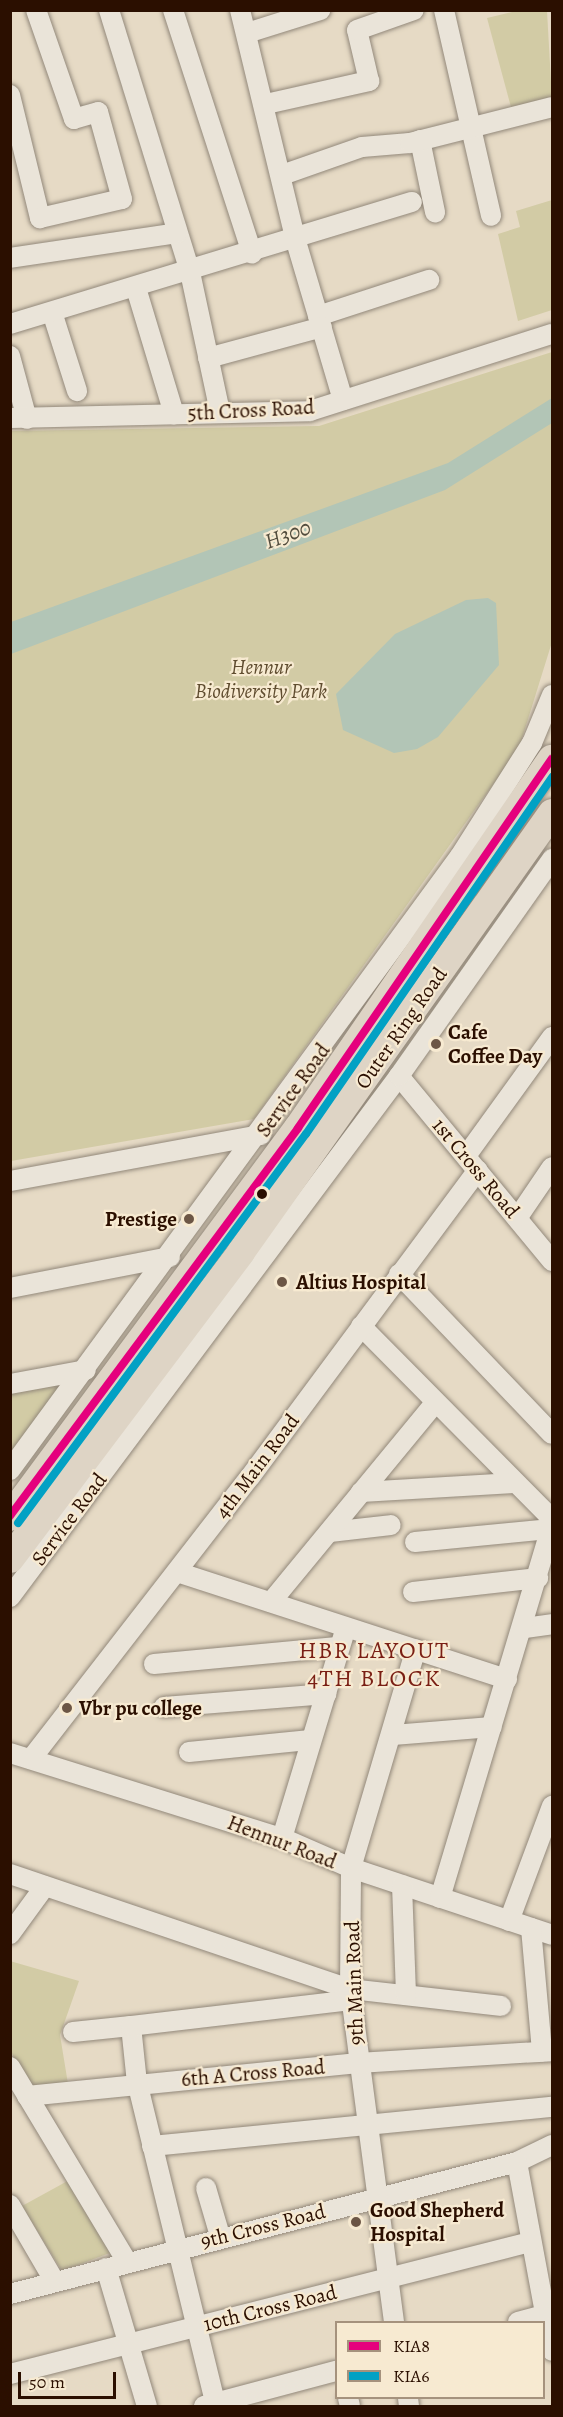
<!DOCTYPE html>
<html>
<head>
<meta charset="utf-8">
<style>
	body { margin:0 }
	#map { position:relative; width:563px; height:2417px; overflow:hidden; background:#e6dac5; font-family:Alegreya,serif }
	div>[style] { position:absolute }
	.green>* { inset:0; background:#d2cba5 }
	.water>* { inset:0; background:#b2c5b6 }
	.roads { filter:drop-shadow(0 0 2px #92887a) drop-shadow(0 0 2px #92887a) }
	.minor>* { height:20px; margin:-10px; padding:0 10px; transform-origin:10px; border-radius:10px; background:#eae4d9 }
	.highway>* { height:28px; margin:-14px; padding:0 14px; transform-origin:14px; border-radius:14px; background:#ded4c5 }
	.bus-1>* { height:8px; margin:-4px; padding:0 4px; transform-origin:4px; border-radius:4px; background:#e5007d }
	.bus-2>* { height:8px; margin:-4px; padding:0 4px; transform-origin:4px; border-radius:4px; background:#02a1c4 }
	.dots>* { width:16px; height:16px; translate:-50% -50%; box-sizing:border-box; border:3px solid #f7ead1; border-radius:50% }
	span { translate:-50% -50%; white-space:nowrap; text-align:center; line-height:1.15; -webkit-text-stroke:4.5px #f7ead1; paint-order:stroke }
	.street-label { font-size:21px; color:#2b0f00 }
	.park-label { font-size:21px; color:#604d30; font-style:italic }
	.poi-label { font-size:21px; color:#2b0f00; font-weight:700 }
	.left { translate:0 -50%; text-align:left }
	.right { translate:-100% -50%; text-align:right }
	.water-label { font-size:22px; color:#524c3d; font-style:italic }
	.quarter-label { font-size:24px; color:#7a1f14; letter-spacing:1.5px }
	.frame { position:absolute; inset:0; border:12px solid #2b0f00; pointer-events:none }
	.legend { position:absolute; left:335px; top:2321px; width:210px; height:78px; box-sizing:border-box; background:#f7ead1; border:2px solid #a5927d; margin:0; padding:8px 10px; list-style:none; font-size:18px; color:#2b0f00 }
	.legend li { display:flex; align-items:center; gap:12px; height:30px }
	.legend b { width:30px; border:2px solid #a5927d }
	.scale { position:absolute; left:18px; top:2372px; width:98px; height:27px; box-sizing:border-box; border:3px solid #2b0f00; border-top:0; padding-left:8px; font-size:18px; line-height:21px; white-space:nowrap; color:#2b0f00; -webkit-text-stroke:4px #f7ead1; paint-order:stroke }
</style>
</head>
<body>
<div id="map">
	<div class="green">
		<i style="clip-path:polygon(516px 11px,547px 11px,552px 100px,512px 111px,487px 18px)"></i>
		<i style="clip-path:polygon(552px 200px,552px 310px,518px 321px,498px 234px,520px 227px,516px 211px)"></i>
		<i style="clip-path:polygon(552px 352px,552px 642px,519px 748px,254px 1119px,11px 1161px,10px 431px,319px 426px)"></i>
		<i style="clip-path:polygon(73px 1376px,11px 1460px,11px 1389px)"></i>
		<i style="clip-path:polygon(10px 1961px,79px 1981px,60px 2035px,68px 2084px,32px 2090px,11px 2052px)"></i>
		<i style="clip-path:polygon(73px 2178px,115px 2251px,62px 2271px,22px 2206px)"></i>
	</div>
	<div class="water">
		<i style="clip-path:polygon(552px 398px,552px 423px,445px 490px,11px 654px,11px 622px,448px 463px)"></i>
		<i style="clip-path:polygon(488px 598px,496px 603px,499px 665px,438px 737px,417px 749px,394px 753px,343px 730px,336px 694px,395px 634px,466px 600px)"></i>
	</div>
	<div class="roads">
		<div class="minor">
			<i style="left:109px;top:10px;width:274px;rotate:72.8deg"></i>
			<i style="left:190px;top:272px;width:143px;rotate:77.9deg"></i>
			<i style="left:173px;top:10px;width:256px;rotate:72deg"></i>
			<i style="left:240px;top:10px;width:235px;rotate:76.4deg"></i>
			<i style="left:295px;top:238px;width:169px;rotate:73.5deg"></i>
			<i style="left:444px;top:10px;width:211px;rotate:77.1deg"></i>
			<i style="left:247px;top:33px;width:77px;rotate:-17.5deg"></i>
			<i style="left:10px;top:95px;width:127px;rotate:76.3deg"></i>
			<i style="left:40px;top:218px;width:84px;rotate:-13deg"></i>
			<i style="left:122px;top:199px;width:90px;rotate:-105.4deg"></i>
			<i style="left:98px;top:112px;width:25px;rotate:164deg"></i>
			<i style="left:74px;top:119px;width:115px;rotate:-109.2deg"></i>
			<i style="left:266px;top:104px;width:106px;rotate:-12.6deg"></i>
			<i style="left:369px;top:81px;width:52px;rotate:-103.2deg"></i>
			<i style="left:357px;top:30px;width:60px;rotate:-19.3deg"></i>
			<i style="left:420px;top:140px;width:74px;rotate:78.2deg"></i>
			<i style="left:282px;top:175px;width:85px;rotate:-19.3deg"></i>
			<i style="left:362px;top:147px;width:48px;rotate:-4.8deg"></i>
			<i style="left:410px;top:143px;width:146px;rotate:-14.2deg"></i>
			<i style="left:10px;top:258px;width:169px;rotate:-8.5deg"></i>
			<i style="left:136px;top:288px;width:132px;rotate:73.2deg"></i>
			<i style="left:52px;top:312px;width:83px;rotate:72.4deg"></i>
			<i style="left:318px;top:316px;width:117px;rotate:-18deg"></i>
			<i style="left:10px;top:324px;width:420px;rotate:-16.9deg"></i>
			<i style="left:10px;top:356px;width:65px;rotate:74.9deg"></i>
			<i style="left:208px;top:358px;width:118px;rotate:-15.2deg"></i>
			<i style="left:10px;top:418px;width:300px;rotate:-1.3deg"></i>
			<i style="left:310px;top:411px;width:254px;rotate:-17.7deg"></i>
			<i style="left:399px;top:1076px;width:240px;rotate:50.4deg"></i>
			<i style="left:466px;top:1156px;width:147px;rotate:-54.1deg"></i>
			<i style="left:10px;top:1181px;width:255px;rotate:-10.4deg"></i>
			<i style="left:518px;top:1217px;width:60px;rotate:-55.8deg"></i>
			<i style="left:399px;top:1274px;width:221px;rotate:46.3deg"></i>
			<i style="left:10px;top:1288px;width:163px;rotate:-11deg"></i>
			<i style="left:361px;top:1326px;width:272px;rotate:45.3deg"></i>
			<i style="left:10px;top:1384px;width:77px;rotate:-10.4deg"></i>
			<i style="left:10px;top:1470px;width:761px;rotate:-53.76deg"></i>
			<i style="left:460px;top:856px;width:134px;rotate:-57.5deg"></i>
			<i style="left:532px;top:743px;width:52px;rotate:-67.4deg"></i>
			<i style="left:361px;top:1492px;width:153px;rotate:-3.4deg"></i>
			<i style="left:330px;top:1532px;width:61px;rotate:-6.5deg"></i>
			<i style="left:415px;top:1542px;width:137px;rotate:-5.5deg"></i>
			<i style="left:177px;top:1572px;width:347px;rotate:18deg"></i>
			<i style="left:413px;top:1592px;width:126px;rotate:-6.4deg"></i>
			<i style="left:10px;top:1597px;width:650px;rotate:-53.25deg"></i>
			<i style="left:399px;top:1076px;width:266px;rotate:-54.8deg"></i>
			<i style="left:271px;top:1602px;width:258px;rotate:-50.5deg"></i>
			<i style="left:525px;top:1628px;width:27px;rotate:-8deg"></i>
			<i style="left:154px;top:1664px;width:184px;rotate:-5.3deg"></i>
			<i style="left:164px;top:1707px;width:163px;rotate:-4.6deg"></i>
			<i style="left:393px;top:1735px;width:99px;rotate:-4.6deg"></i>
			<i style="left:189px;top:1752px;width:122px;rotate:-5.7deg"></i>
			<i style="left:10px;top:1753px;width:285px;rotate:17.4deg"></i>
			<i style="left:282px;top:1838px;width:75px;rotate:23.5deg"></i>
			<i style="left:351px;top:1868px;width:212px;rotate:18.4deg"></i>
			<i style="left:31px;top:1759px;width:357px;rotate:-52.2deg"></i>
			<i style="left:250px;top:1477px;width:382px;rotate:-53.4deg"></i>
			<i style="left:282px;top:1838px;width:220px;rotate:-73.1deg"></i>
			<i style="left:10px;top:1874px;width:359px;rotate:18.7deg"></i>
			<i style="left:350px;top:1989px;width:152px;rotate:6.4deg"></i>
			<i style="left:402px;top:1885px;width:110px;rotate:87.9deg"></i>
			<i style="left:440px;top:1898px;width:389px;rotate:-73.3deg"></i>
			<i style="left:509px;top:1921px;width:123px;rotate:-69.5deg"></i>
			<i style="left:531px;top:1928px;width:124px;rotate:84.9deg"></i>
			<i style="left:10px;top:1934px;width:59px;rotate:-53.9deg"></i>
			<i style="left:73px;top:2032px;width:58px;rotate:-5.9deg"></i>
			<i style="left:10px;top:2067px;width:229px;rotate:59deg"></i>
			<i style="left:27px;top:2096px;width:333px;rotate:-5.7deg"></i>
			<i style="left:358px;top:2063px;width:194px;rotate:-3.5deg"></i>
			<i style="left:552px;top:2145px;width:39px;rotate:154deg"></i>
			<i style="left:517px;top:2162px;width:192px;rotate:79.5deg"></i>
			<i style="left:152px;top:2146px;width:402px;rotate:-5.6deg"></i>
			<i style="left:206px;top:2188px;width:50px;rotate:73.7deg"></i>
			<i style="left:10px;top:2205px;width:89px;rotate:59.7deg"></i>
			<i style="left:106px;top:2268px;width:144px;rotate:73.5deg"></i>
			<i style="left:10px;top:2294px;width:524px;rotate:-14.59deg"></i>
			<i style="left:394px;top:2322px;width:336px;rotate:-97.5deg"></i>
			<i style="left:350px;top:1989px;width:121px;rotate:-89.5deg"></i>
			<i style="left:351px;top:1868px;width:228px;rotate:-73.5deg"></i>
			<i style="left:518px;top:2322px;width:28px;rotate:-15deg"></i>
			<i style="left:10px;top:2374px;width:536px;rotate:-14.24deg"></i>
			<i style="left:348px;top:2398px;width:8px;rotate:76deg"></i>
			<i style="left:408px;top:2398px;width:8px;rotate:83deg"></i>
			<i style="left:204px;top:2406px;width:137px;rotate:-14.9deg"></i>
			<i style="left:216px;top:2406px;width:333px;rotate:-103.7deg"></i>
			<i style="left:137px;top:2083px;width:57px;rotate:-96deg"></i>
			<i style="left:131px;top:2026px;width:222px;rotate:-6.7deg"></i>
		</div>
		<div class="highway">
			<i style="left:10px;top:1517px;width:484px;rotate:-53.5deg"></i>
			<i style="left:298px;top:1128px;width:448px;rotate:-55.5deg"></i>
			<i style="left:10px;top:1559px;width:384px;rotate:-53deg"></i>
			<i style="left:241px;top:1252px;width:538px;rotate:-54.69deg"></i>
		</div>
	</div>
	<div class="bus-1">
		<i style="left:10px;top:1516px;width:483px;rotate:-53.4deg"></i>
		<i style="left:298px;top:1128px;width:448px;rotate:-55.5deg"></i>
	</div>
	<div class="bus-2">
		<i style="left:18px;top:1523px;width:484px;rotate:-53.5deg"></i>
		<i style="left:306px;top:1134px;width:434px;rotate:-55.4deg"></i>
	</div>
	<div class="dots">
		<i style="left:436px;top:1044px;background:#6c5645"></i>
		<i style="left:262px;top:1194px;background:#2b0f00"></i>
		<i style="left:189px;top:1219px;background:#6c5645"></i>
		<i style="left:282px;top:1282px;background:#6c5645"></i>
		<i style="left:67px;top:1708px;background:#6c5645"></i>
		<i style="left:356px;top:2222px;background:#6c5645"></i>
	</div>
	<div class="street-label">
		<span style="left:251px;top:410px;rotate:-3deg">5th Cross Road</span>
		<span style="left:401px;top:1028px;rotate:-55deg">Outer Ring Road</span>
		<span style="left:293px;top:1090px;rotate:-54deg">Service Road</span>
		<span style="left:476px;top:1168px;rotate:50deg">1st Cross Road</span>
		<span style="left:257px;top:1466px;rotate:-53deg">4th Main Road</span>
		<span style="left:69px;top:1519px;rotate:-53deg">Service Road</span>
		<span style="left:282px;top:1842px;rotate:21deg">Hennur Road</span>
		<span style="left:354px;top:1983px;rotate:-92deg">9th Main Road</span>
		<span style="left:253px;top:2073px;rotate:-5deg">6th A Cross Road</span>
		<span style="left:263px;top:2226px;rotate:-14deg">9th Cross Road</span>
		<span style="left:270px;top:2308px;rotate:-14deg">10th Cross Road</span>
	</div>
	<div class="park-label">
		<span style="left:261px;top:679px">Hennur<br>Biodiversity Park</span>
	</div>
	<div class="poi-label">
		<span class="left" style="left:448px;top:1044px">Cafe<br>Coffee Day</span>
		<span class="right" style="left:177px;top:1219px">Prestige</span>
		<span class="left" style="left:296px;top:1282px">Altius Hospital</span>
		<span class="left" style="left:79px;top:1708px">Vbr pu college</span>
		<span class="left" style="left:370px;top:2222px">Good Shepherd<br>Hospital</span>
	</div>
	<div class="water-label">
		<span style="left:288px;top:535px;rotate:-20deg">H300</span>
	</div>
	<div class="quarter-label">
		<span style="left:374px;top:1665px">HBR LAYOUT<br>4TH BLOCK</span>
	</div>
	<div class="frame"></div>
	<ul class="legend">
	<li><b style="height:8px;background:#e5007d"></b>KIA8</li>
	<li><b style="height:8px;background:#02a1c4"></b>KIA6</li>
	</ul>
	<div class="scale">50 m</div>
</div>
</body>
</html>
